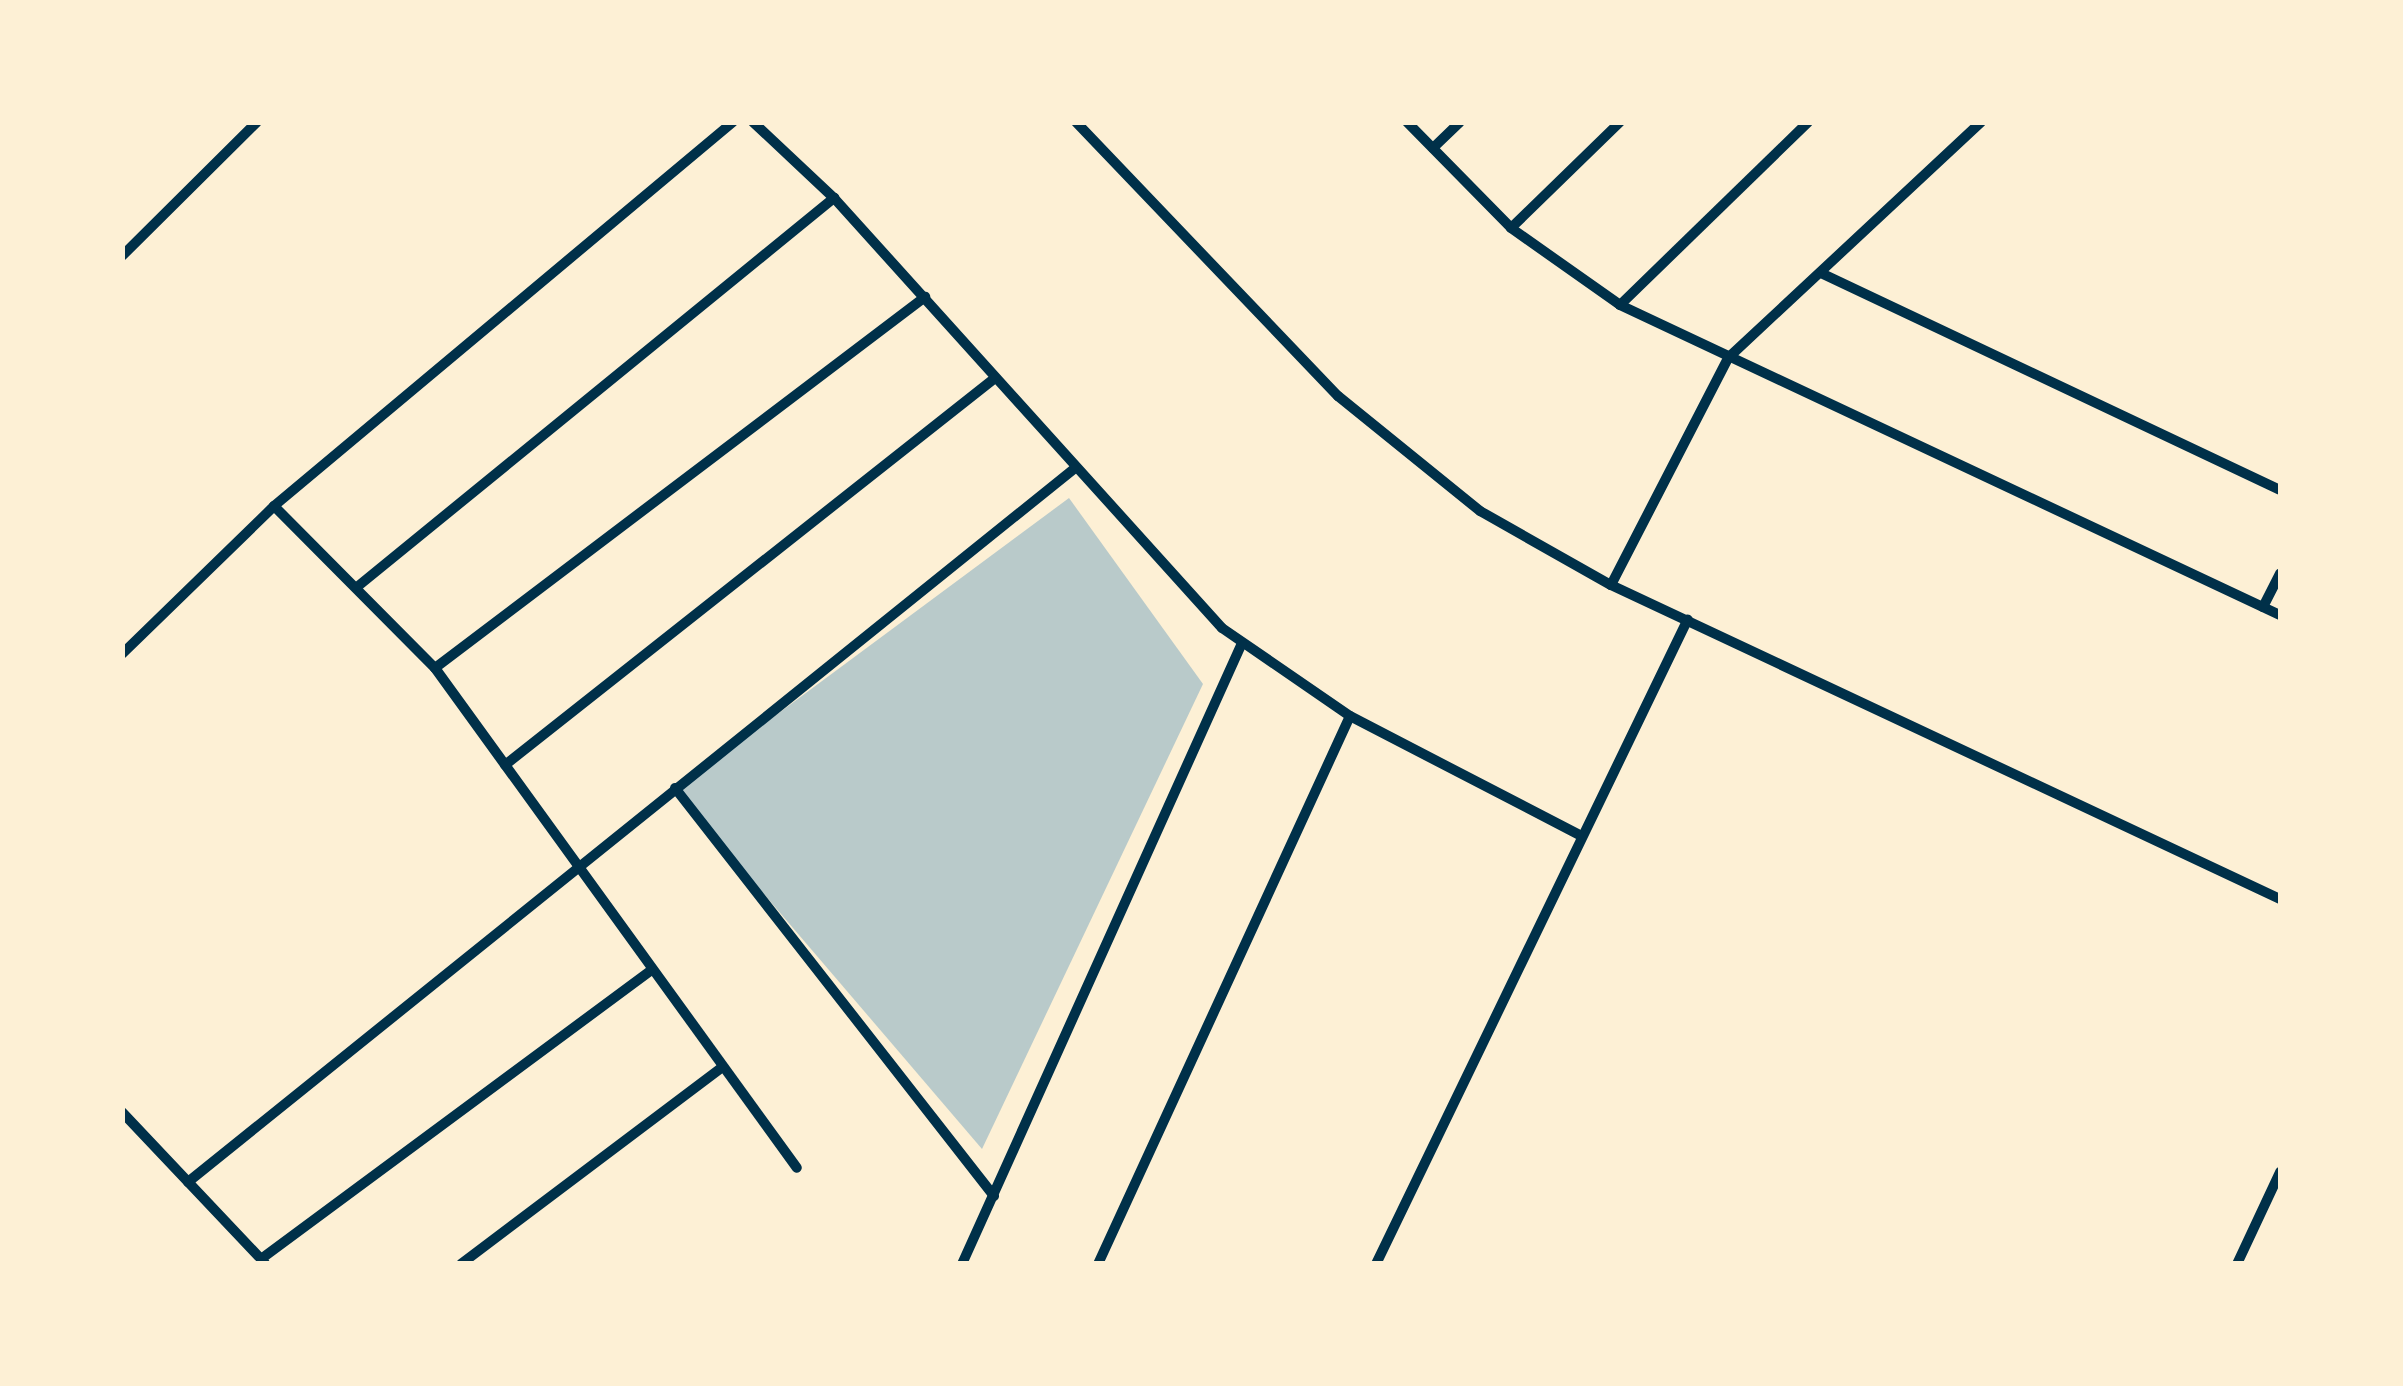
<!DOCTYPE html>
<html>
<head>
<meta charset="utf-8">
<style>
	body { margin:0 }
	#map { position:relative; width:2403px; height:1386px; overflow:hidden; background:#fdf0d5; font-family:"Roboto Condensed",sans-serif }
	div>[style] { position:absolute }
	.green>* { inset:0; background:#b9caca }
	.minor>* { height:10px; margin:-5px; padding:0 5px; transform-origin:5px; border-radius:5px; background:#003049 }
	span { translate:-50% -50%; white-space:nowrap; text-align:center; line-height:1.15; -webkit-text-stroke:10px #fdf0d5; paint-order:stroke }
	.frame { position:absolute; inset:0; border:125px solid #fdf0d5; pointer-events:none }
</style>
</head>
<body>
<div id="map">
	<div class="green">
		<i style="clip-path:polygon(1069px 498px,1203px 684px,982px 1149px,675px 790px)"></i>
	</div>
	<div class="minor">
		<i style="left:753px;top:122px;width:111px;rotate:43.2deg"></i>
		<i style="left:834px;top:198px;width:579px;rotate:47.94deg"></i>
		<i style="left:1222px;top:628px;width:155px;rotate:34.5deg"></i>
		<i style="left:1350px;top:716px;width:257px;rotate:27.4deg"></i>
		<i style="left:1076px;top:122px;width:379px;rotate:46.3deg"></i>
		<i style="left:1338px;top:396px;width:183px;rotate:39deg"></i>
		<i style="left:1480px;top:511px;width:150px;rotate:29.5deg"></i>
		<i style="left:1611px;top:585px;width:739px;rotate:25.14deg"></i>
		<i style="left:1407px;top:122px;width:148px;rotate:45.5deg"></i>
		<i style="left:1511px;top:228px;width:133px;rotate:35.2deg"></i>
		<i style="left:1620px;top:305px;width:729px;rotate:25.16deg"></i>
		<i style="left:1433px;top:148px;width:37px;rotate:-44deg"></i>
		<i style="left:1511px;top:228px;width:152px;rotate:-44.2deg"></i>
		<i style="left:122px;top:256px;width:190px;rotate:-44.8deg"></i>
		<i style="left:1823px;top:274px;width:505px;rotate:25.3deg"></i>
		<i style="left:1620px;top:305px;width:262px;rotate:-44.2deg"></i>
		<i style="left:274px;top:506px;width:228px;rotate:45.2deg"></i>
		<i style="left:435px;top:668px;width:617px;rotate:54.1deg"></i>
		<i style="left:1611px;top:585px;width:255px;rotate:-62.7deg"></i>
		<i style="left:1728px;top:358px;width:346px;rotate:-43deg"></i>
		<i style="left:357px;top:587px;width:616px;rotate:-39.2deg"></i>
		<i style="left:2263px;top:607px;width:38px;rotate:-63deg"></i>
		<i style="left:122px;top:654px;width:212px;rotate:-44.2deg"></i>
		<i style="left:274px;top:506px;width:598px;rotate:-39.92deg"></i>
		<i style="left:435px;top:668px;width:615px;rotate:-37.13deg"></i>
		<i style="left:505px;top:765px;width:624px;rotate:-38.3deg"></i>
		<i style="left:675px;top:788px;width:518px;rotate:51.98deg"></i>
		<i style="left:122px;top:1112px;width:208px;rotate:46.6deg"></i>
		<i style="left:188px;top:1182px;width:1137px;rotate:-38.83deg"></i>
		<i style="left:261px;top:1259px;width:485px;rotate:-36.5deg"></i>
		<i style="left:461px;top:1264px;width:327px;rotate:-37deg"></i>
		<i style="left:962px;top:1264px;width:681px;rotate:-65.73deg"></i>
		<i style="left:1098px;top:1264px;width:603px;rotate:-65.3deg"></i>
		<i style="left:1376px;top:1264px;width:716px;rotate:-64.19deg"></i>
		<i style="left:2237px;top:1264px;width:102px;rotate:-64.9deg"></i>
	</div>
	<div class="frame"></div>
</div>
</body>
</html>
